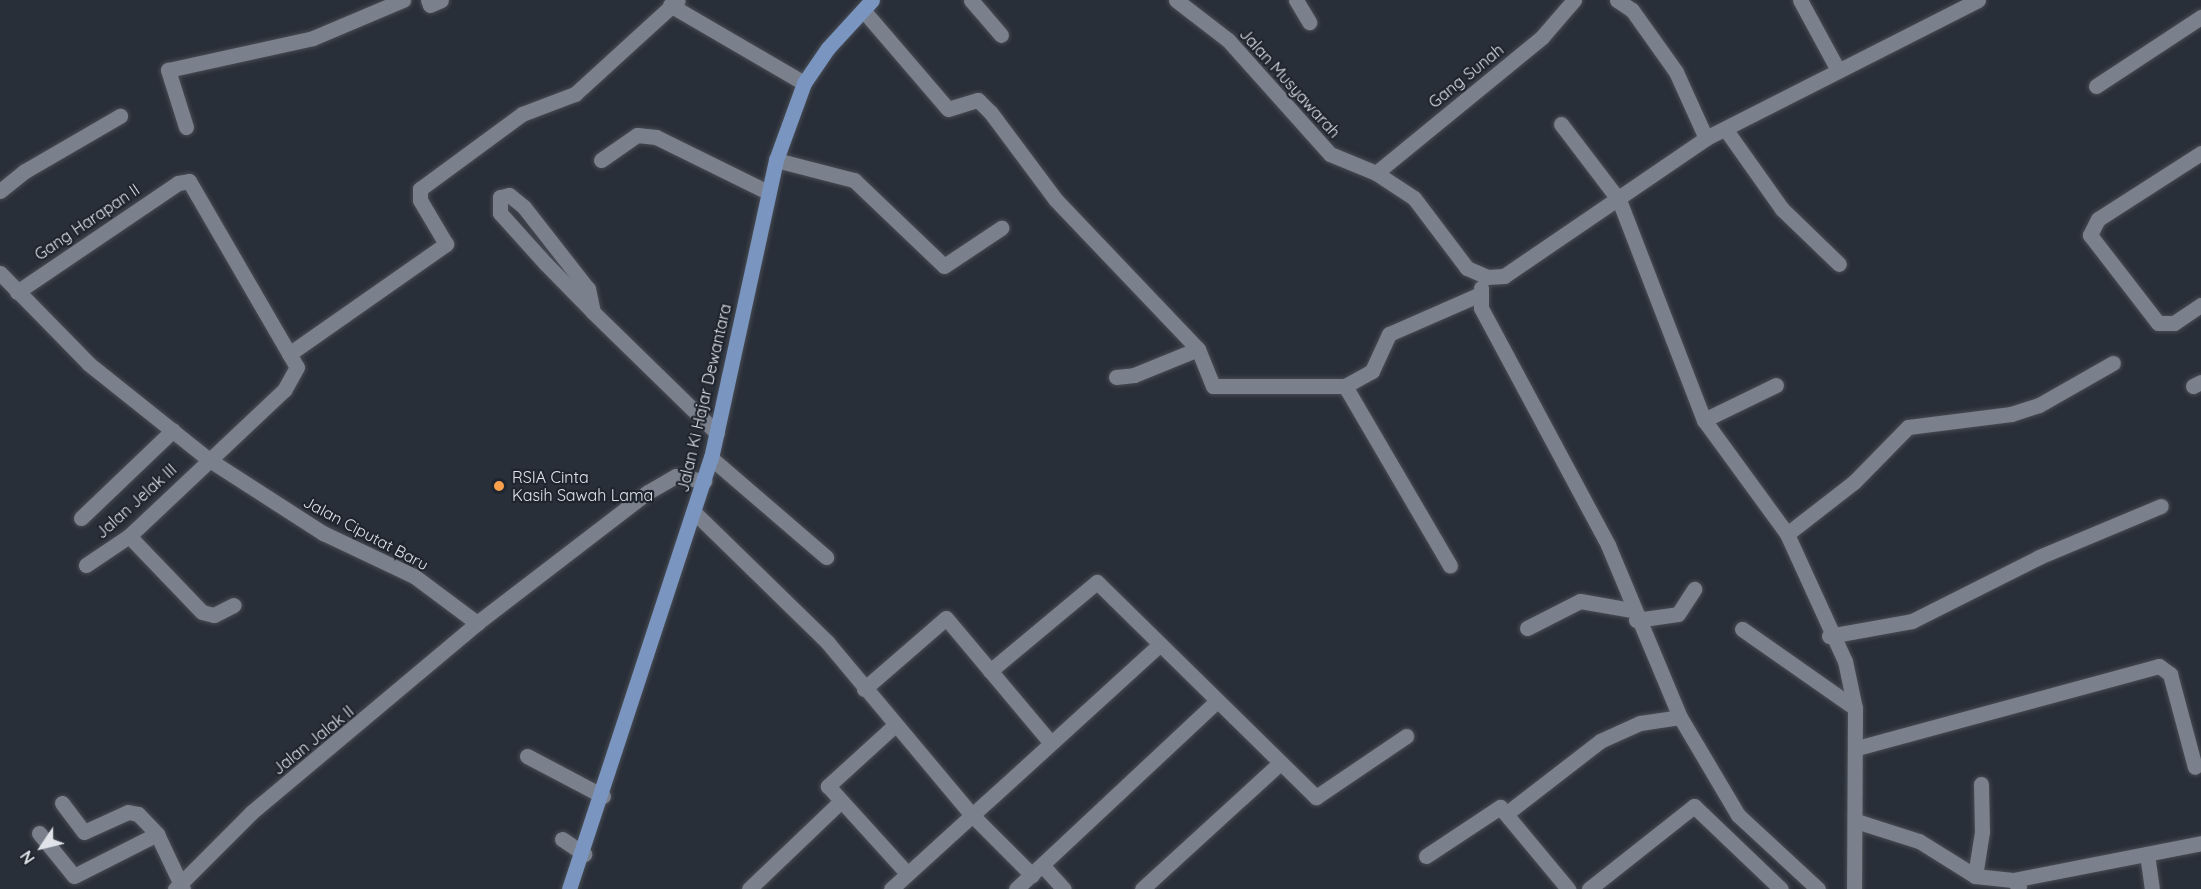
<!DOCTYPE html>
<html>
<head>
<meta charset="utf-8">
<style>
	body { margin:0 }
	#map { position:relative; width:2201px; height:889px; overflow:hidden; background:#292f38; font-family:Quicksand,sans-serif }
	div>[style] { position:absolute }
	.roads { filter:drop-shadow(0 0 2px #484c54) drop-shadow(0 0 2px #484c54) }
	.minor>* { height:15px; margin:-7.5px; padding:0 7.5px; transform-origin:7.5px; border-radius:7.5px; background:#7a818c }
	.major>* { height:15px; margin:-7.5px; padding:0 7.5px; transform-origin:7.5px; border-radius:7.5px; background:#7a95c0 }
	.dots>* { width:16px; height:16px; translate:-50% -50%; box-sizing:border-box; border:3px solid #1f252e; border-radius:50% }
	span { translate:-50% -50%; white-space:nowrap; text-align:center; line-height:1.15; -webkit-text-stroke:4.5px #1f252e; paint-order:stroke }
	.street-label { font-size:16px; color:#e0e4ea }
	.poi-label { font-size:16px; color:#e0e4ea }
	.left { translate:0 -50%; text-align:left }
	.north { position:absolute; left:12px; top:817px; width:60px; height:60px; -webkit-text-stroke:4px #1f252e; paint-order:stroke; rotate:235deg; font-size:16px; font-weight:700; line-height:24px; text-align:center; color:#e0e4ea }
	.north::after { content:''; display:block; margin:auto; width:21px; height:27px; background:#e0e4ea; clip-path:polygon(50% 0,100% 100%,50% 72%,0 100%) }
</style>
</head>
<body>
<div id="map">
	<div class="roads">
		<div class="minor">
			<i style="left:428px;top:0;width:5px;rotate:68deg"></i>
			<i style="left:430px;top:5px;width:12px;rotate:-24deg"></i>
			<i style="left:971px;top:0;width:46px;rotate:49.4deg"></i>
			<i style="left:1176px;top:0;width:66px;rotate:37.6deg"></i>
			<i style="left:1228px;top:40px;width:153px;rotate:48.2deg"></i>
			<i style="left:1330px;top:154px;width:50px;rotate:22.4deg"></i>
			<i style="left:1376px;top:173px;width:45px;rotate:33.3deg"></i>
			<i style="left:1414px;top:198px;width:88px;rotate:52.9deg"></i>
			<i style="left:1467px;top:268px;width:22px;rotate:24deg"></i>
			<i style="left:1487px;top:277px;width:17px;rotate:-3deg"></i>
			<i style="left:1504px;top:276px;width:245px;rotate:-34.3deg"></i>
			<i style="left:1706px;top:138px;width:305px;rotate:-26.9deg"></i>
			<i style="left:1296px;top:0;width:26px;rotate:59deg"></i>
			<i style="left:1617px;top:0;width:18px;rotate:34deg"></i>
			<i style="left:1632px;top:10px;width:76px;rotate:54.6deg"></i>
			<i style="left:1676px;top:72px;width:72px;rotate:65.6deg"></i>
			<i style="left:1800px;top:0;width:80px;rotate:61.5deg"></i>
			<i style="left:670px;top:5px;width:155px;rotate:30.2deg"></i>
			<i style="left:863px;top:10px;width:130px;rotate:49.4deg"></i>
			<i style="left:948px;top:109px;width:31px;rotate:-17deg"></i>
			<i style="left:978px;top:100px;width:18px;rotate:45deg"></i>
			<i style="left:991px;top:113px;width:107px;rotate:53.3deg"></i>
			<i style="left:1055px;top:199px;width:207px;rotate:46.4deg"></i>
			<i style="left:1198px;top:349px;width:40px;rotate:68deg"></i>
			<i style="left:1213px;top:386px;width:132px"></i>
			<i style="left:1345px;top:386px;width:31px;rotate:-29deg"></i>
			<i style="left:1372px;top:371px;width:41px;rotate:-65.3deg"></i>
			<i style="left:1389px;top:334px;width:97px;rotate:-23.7deg"></i>
			<i style="left:2096px;top:86px;width:126px;rotate:-33.3deg"></i>
			<i style="left:1561px;top:124px;width:96px;rotate:52.7deg"></i>
			<i style="left:1619px;top:200px;width:236px;rotate:68.9deg"></i>
			<i style="left:1704px;top:420px;width:141px;rotate:53.9deg"></i>
			<i style="left:1787px;top:534px;width:140px;rotate:65.5deg"></i>
			<i style="left:1845px;top:661px;width:48px;rotate:78deg"></i>
			<i style="left:1855px;top:708px;width:181px;rotate:90.3deg"></i>
			<i style="left:186px;top:127px;width:60px;rotate:-107.5deg"></i>
			<i style="left:168px;top:70px;width:148px;rotate:-12.4deg"></i>
			<i style="left:313px;top:38px;width:98px;rotate:-22.9deg"></i>
			<i style="left:1726px;top:130px;width:97px;rotate:54.7deg"></i>
			<i style="left:1782px;top:209px;width:79px;rotate:44deg"></i>
			<i style="left:2201px;top:153px;width:122px;rotate:147.3deg"></i>
			<i style="left:2098px;top:219px;width:18px;rotate:117deg"></i>
			<i style="left:2090px;top:235px;width:111px;rotate:52.3deg"></i>
			<i style="left:2158px;top:323px;width:16px"></i>
			<i style="left:2174px;top:323px;width:32px;rotate:-34deg"></i>
			<i style="left:601px;top:160px;width:44px;rotate:-34.8deg"></i>
			<i style="left:637px;top:135px;width:19px;rotate:6deg"></i>
			<i style="left:656px;top:137px;width:125px;rotate:26.2deg"></i>
			<i style="left:776px;top:160px;width:81px;rotate:14.4deg"></i>
			<i style="left:854px;top:180px;width:124px;rotate:43.7deg"></i>
			<i style="left:944px;top:266px;width:69px;rotate:-33.7deg"></i>
			<i style="left:1376px;top:173px;width:215px;rotate:-39.3deg"></i>
			<i style="left:1542px;top:37px;width:49px;rotate:-49.1deg"></i>
			<i style="left:0;top:191px;width:32px;rotate:-39deg"></i>
			<i style="left:25px;top:171px;width:110px;rotate:-30.1deg"></i>
			<i style="left:0;top:273px;width:127px;rotate:45.6deg"></i>
			<i style="left:89px;top:364px;width:152px;rotate:38.6deg"></i>
			<i style="left:208px;top:459px;width:137px;rotate:32.8deg"></i>
			<i style="left:323px;top:533px;width:101px;rotate:25.3deg"></i>
			<i style="left:414px;top:576px;width:79px;rotate:36.7deg"></i>
			<i style="left:477px;top:623px;width:215px;rotate:-37.5deg"></i>
			<i style="left:648px;top:492px;width:32px;rotate:-30deg"></i>
			<i style="left:676px;top:476px;width:29px;rotate:10deg"></i>
			<i style="left:1481px;top:288px;width:20px;rotate:90deg"></i>
			<i style="left:1481px;top:308px;width:269px;rotate:61.8deg"></i>
			<i style="left:1608px;top:545px;width:186px;rotate:67.3deg"></i>
			<i style="left:1680px;top:717px;width:114px;rotate:59.4deg"></i>
			<i style="left:1738px;top:815px;width:109px;rotate:42.8deg"></i>
			<i style="left:17px;top:292px;width:194px;rotate:-34.1deg"></i>
			<i style="left:178px;top:183px;width:11px;rotate:-10deg"></i>
			<i style="left:189px;top:181px;width:215px;rotate:59.9deg"></i>
			<i style="left:297px;top:367px;width:26px;rotate:119deg"></i>
			<i style="left:284px;top:390px;width:213px;rotate:136.7deg"></i>
			<i style="left:129px;top:536px;width:52px;rotate:146deg"></i>
			<i style="left:593px;top:312px;width:24px;rotate:-102deg"></i>
			<i style="left:588px;top:289px;width:104px;rotate:-128deg"></i>
			<i style="left:524px;top:207px;width:19px;rotate:-141deg"></i>
			<i style="left:509px;top:195px;width:9px;rotate:167deg"></i>
			<i style="left:500px;top:197px;width:16px;rotate:90deg"></i>
			<i style="left:500px;top:213px;width:69px;rotate:48deg"></i>
			<i style="left:546px;top:264px;width:67px;rotate:45.6deg"></i>
			<i style="left:593px;top:312px;width:173px;rotate:44.3deg"></i>
			<i style="left:289px;top:354px;width:192px;rotate:-35deg"></i>
			<i style="left:446px;top:244px;width:51px;rotate:-120.6deg"></i>
			<i style="left:420px;top:200px;width:11px;rotate:-90deg"></i>
			<i style="left:420px;top:189px;width:127px;rotate:-36.3deg"></i>
			<i style="left:522px;top:114px;width:57px;rotate:-20.7deg"></i>
			<i style="left:575px;top:94px;width:139px;rotate:-42.4deg"></i>
			<i style="left:1116px;top:377px;width:18px;rotate:-6deg"></i>
			<i style="left:1134px;top:375px;width:69px;rotate:-22.1deg"></i>
			<i style="left:1345px;top:386px;width:208px;rotate:59.7deg"></i>
			<i style="left:2193px;top:386px;width:9px;rotate:-27deg"></i>
			<i style="left:1704px;top:420px;width:80px;rotate:-25.9deg"></i>
			<i style="left:711px;top:458px;width:152px;rotate:40.7deg"></i>
			<i style="left:695px;top:513px;width:186px;rotate:44.3deg"></i>
			<i style="left:828px;top:643px;width:224px;rotate:50.1deg"></i>
			<i style="left:972px;top:815px;width:85px;rotate:45deg"></i>
			<i style="left:81px;top:518px;width:127px;rotate:-43.7deg"></i>
			<i style="left:1787px;top:534px;width:85px;rotate:-37.8deg"></i>
			<i style="left:1854px;top:482px;width:77px;rotate:-45.5deg"></i>
			<i style="left:1908px;top:427px;width:104px;rotate:-7.2deg"></i>
			<i style="left:2011px;top:414px;width:29px;rotate:-18deg"></i>
			<i style="left:2039px;top:405px;width:85px;rotate:-29.6deg"></i>
			<i style="left:129px;top:536px;width:105px;rotate:46.2deg"></i>
			<i style="left:202px;top:612px;width:12px;rotate:14deg"></i>
			<i style="left:214px;top:615px;width:22px;rotate:-27deg"></i>
			<i style="left:1636px;top:620px;width:42px;rotate:-8.1deg"></i>
			<i style="left:1678px;top:614px;width:30px;rotate:-57deg"></i>
			<i style="left:1527px;top:628px;width:59px;rotate:-27deg"></i>
			<i style="left:1580px;top:601px;width:53px;rotate:9.8deg"></i>
			<i style="left:1742px;top:629px;width:138px;rotate:35deg"></i>
			<i style="left:1829px;top:636px;width:84px;rotate:-10.2deg"></i>
			<i style="left:1912px;top:621px;width:142px;rotate:-26.7deg"></i>
			<i style="left:2039px;top:557px;width:132px;rotate:-22.7deg"></i>
			<i style="left:990px;top:671px;width:139px;rotate:-39.8deg"></i>
			<i style="left:1097px;top:582px;width:307px;rotate:44.5deg"></i>
			<i style="left:1316px;top:797px;width:109px;rotate:-34.1deg"></i>
			<i style="left:864px;top:689px;width:108px;rotate:-40.9deg"></i>
			<i style="left:946px;top:618px;width:163px;rotate:50deg"></i>
			<i style="left:895px;top:725px;width:91px;rotate:137.7deg"></i>
			<i style="left:828px;top:786px;width:118px;rotate:47.8deg"></i>
			<i style="left:1857px;top:748px;width:313px;rotate:-15.2deg"></i>
			<i style="left:2159px;top:666px;width:14px;rotate:36deg"></i>
			<i style="left:2170px;top:674px;width:96px;rotate:75deg"></i>
			<i style="left:527px;top:756px;width:86px;rotate:27.8deg"></i>
			<i style="left:62px;top:803px;width:36px;rotate:53deg"></i>
			<i style="left:84px;top:832px;width:48px;rotate:-24.4deg"></i>
			<i style="left:128px;top:812px;width:10px;rotate:11deg"></i>
			<i style="left:138px;top:814px;width:28px;rotate:46deg"></i>
			<i style="left:157px;top:834px;width:61px;rotate:64.7deg"></i>
			<i style="left:1507px;top:813px;width:118px;rotate:-37.7deg"></i>
			<i style="left:1600px;top:741px;width:44px;rotate:-24.2deg"></i>
			<i style="left:1640px;top:723px;width:40px;rotate:-8.5deg"></i>
			<i style="left:1859px;top:822px;width:63px;rotate:17.6deg"></i>
			<i style="left:1919px;top:841px;width:66px;rotate:32deg"></i>
			<i style="left:1975px;top:876px;width:38px;rotate:6deg"></i>
			<i style="left:2013px;top:880px;width:9px;rotate:49deg"></i>
			<i style="left:39px;top:833px;width:55px;rotate:50.9deg"></i>
			<i style="left:74px;top:876px;width:93px;rotate:-26.8deg"></i>
			<i style="left:562px;top:839px;width:27px;rotate:34deg"></i>
			<i style="left:2147px;top:854px;width:35px;rotate:82deg"></i>
			<i style="left:1426px;top:856px;width:89px;rotate:-33.5deg"></i>
			<i style="left:1500px;top:807px;width:107px;rotate:50.3deg"></i>
			<i style="left:1043px;top:866px;width:31px;rotate:48deg"></i>
			<i style="left:1975px;top:876px;width:45px;rotate:-81deg"></i>
			<i style="left:1982px;top:832px;width:48px;rotate:-91.2deg"></i>
			<i style="left:2013px;top:880px;width:192px;rotate:-11.1deg"></i>
			<i style="left:175px;top:889px;width:109px;rotate:-45deg"></i>
			<i style="left:252px;top:812px;width:294px;rotate:-40deg"></i>
			<i style="left:749px;top:889px;width:126px;rotate:-43.7deg"></i>
			<i style="left:891px;top:889px;width:361px;rotate:-42.3deg"></i>
			<i style="left:1016px;top:889px;width:274px;rotate:-43.1deg"></i>
			<i style="left:1142px;top:889px;width:187px;rotate:-42.4deg"></i>
			<i style="left:1589px;top:889px;width:134px;rotate:-38.3deg"></i>
			<i style="left:1694px;top:806px;width:120px;rotate:43.7deg"></i>
		</div>
		<div class="major">
			<i style="left:569px;top:889px;width:454px;rotate:-71.8deg"></i>
			<i style="left:711px;top:458px;width:305px;rotate:-77.7deg"></i>
			<i style="left:776px;top:160px;width:82px;rotate:-70deg"></i>
			<i style="left:804px;top:83px;width:42px;rotate:-55.6deg"></i>
			<i style="left:828px;top:48px;width:65px;rotate:-47.5deg"></i>
		</div>
	</div>
	<div class="dots">
		<i style="left:499px;top:486px;background:#f8a04b"></i>
	</div>
	<div class="street-label">
		<span style="left:1466px;top:76px;rotate:-39deg">Gang Sunah</span>
		<span style="left:1290px;top:83px;rotate:48deg">Jalan Musyawarah</span>
		<span style="left:87px;top:222px;rotate:-34deg">Gang Harapan II</span>
		<span style="left:704px;top:398px;rotate:-77deg">Jalan Ki Hajar Dewantara</span>
		<span style="left:136px;top:501px;rotate:-42deg">Jalan Jelak III</span>
		<span style="left:366px;top:533px;rotate:28deg">Jalan Ciputat Baru</span>
		<span style="left:313px;top:740px;rotate:-39deg">Jalan Jalak II</span>
	</div>
	<div class="poi-label">
		<span class="left" style="left:512px;top:486px">RSIA Cinta<br>Kasih Sawah Lama</span>
	</div>
	<div class="north">N</div>
</div>
</body>
</html>
